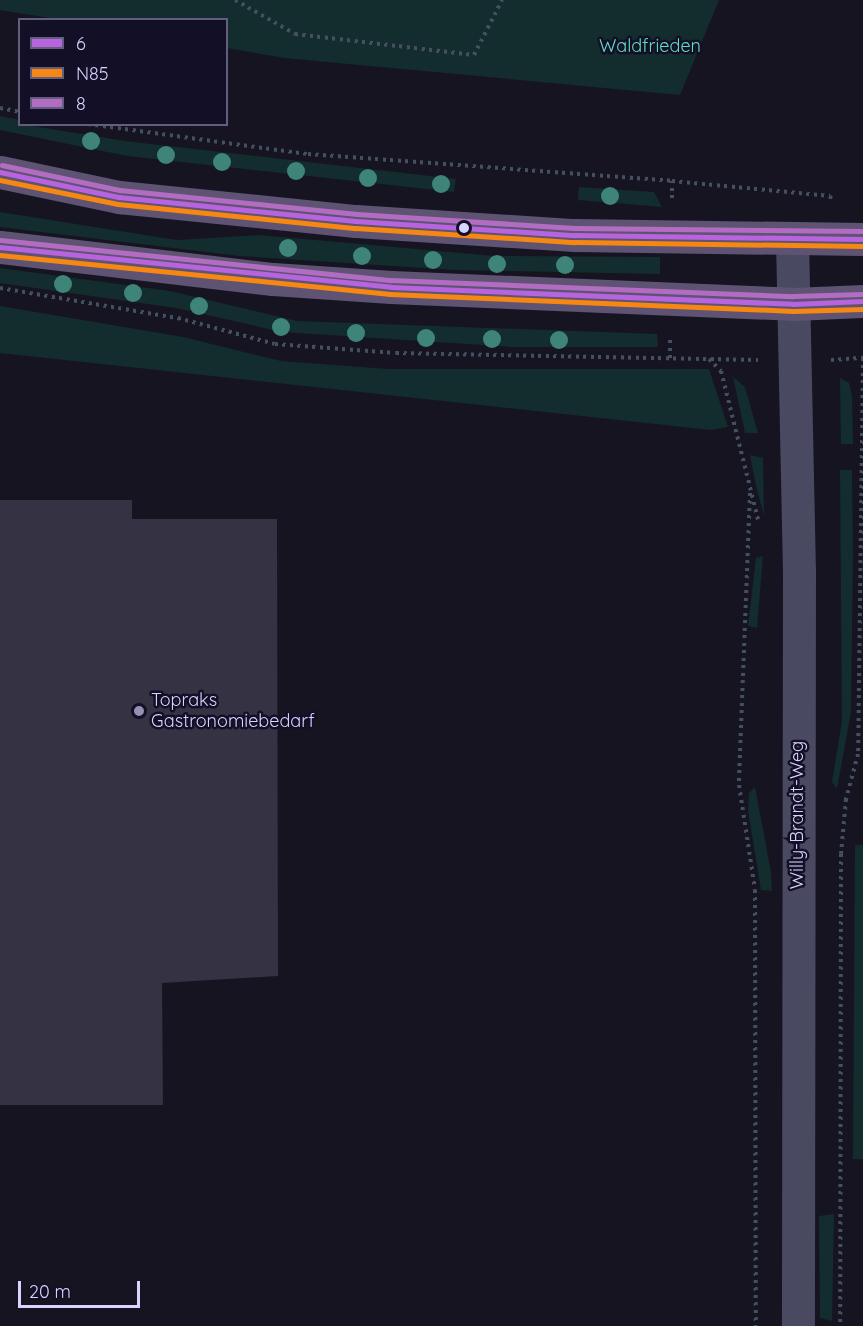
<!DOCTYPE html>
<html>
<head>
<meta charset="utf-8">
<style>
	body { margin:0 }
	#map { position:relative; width:863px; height:1326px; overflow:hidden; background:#161421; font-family:Quicksand,sans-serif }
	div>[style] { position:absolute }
	.green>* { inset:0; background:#132c2d }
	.building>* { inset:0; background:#343243 }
	.path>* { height:4px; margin-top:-2px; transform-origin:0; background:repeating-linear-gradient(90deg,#44505f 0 3px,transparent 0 7.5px) }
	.minor>* { height:33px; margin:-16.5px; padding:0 16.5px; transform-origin:16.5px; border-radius:16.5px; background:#4a4962 }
	.major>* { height:33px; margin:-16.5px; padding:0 16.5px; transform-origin:16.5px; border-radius:16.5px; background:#5e5373 }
	.bus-1>* { height:4.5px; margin:-2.25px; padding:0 2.25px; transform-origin:2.25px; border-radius:2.25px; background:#b764de }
	.bus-2>* { height:4.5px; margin:-2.25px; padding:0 2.25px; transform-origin:2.25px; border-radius:2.25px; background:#f68712 }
	.bus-3>* { height:4.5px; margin:-2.25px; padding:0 2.25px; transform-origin:2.25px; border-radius:2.25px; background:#b26dc3 }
	.trees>* { width:18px; height:18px; margin:-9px; border-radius:50%; background:#3e8478 }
	.dots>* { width:16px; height:16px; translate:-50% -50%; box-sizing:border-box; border:3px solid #130f26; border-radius:50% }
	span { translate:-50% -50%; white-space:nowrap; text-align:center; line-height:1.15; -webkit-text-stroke:5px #130f26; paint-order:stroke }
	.park-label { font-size:18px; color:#5fe0c0 }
	.poi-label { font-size:18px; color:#d9d4ff }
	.left { translate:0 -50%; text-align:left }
	.street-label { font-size:18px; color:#d9d4ff }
	.legend { position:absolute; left:18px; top:18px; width:210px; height:108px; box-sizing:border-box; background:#130f26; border:2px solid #625e7d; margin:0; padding:8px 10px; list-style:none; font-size:18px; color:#d9d4ff }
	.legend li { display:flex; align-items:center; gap:12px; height:30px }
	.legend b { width:30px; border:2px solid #625e7d }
	.scale { position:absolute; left:18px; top:1281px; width:122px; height:27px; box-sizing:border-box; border:3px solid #d9d4ff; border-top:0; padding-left:8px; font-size:18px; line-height:21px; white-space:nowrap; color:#d9d4ff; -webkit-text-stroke:4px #130f26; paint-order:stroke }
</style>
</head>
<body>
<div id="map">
	<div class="green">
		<i style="clip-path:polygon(0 0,719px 0,680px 95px,284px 58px,227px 48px,226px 20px,56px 19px,0 10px)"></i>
		<i style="clip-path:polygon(0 116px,19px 120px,20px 124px,125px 141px,456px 179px,454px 192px,127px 156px,0 130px)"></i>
		<i style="clip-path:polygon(579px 187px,654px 192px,662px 207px,578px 200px)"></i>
		<i style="clip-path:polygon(0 212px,177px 240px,259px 235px,495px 256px,660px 257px,660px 274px,455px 270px,239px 256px,0 227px)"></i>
		<i style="clip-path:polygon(0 268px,170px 291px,297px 321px,657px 334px,658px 347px,512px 347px,282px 332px,176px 308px,0 283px)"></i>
		<i style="clip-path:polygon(0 306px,183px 337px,281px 361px,388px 369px,709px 369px,728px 427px,711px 430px,0 353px)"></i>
		<i style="clip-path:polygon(733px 377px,745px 387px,758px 433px,745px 433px)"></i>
		<i style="clip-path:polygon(840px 378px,849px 383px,852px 395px,853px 444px,841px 444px)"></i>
		<i style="clip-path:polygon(750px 455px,763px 458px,764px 516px,756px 486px)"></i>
		<i style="clip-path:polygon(840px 470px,852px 470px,853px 554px,851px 712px,837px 789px,832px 782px,842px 721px)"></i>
		<i style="clip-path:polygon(763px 556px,757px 628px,748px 626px,756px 558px)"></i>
		<i style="clip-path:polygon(755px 787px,771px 872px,772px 891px,761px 890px,748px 810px,749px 793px)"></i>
		<i style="clip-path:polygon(855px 845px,863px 845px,863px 1159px,853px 1159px)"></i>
		<i style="clip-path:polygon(834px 1214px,832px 1321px,820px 1318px,819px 1216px)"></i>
	</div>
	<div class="building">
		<i style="clip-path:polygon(0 500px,132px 500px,132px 519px,277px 519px,278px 976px,162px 983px,163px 1105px,0 1105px)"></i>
	</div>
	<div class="path">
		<i style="left:235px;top:0;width:69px;rotate:29.5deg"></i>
		<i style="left:295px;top:34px;width:180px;rotate:6.7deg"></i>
		<i style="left:474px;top:55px;width:62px;rotate:-63deg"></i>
		<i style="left:0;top:108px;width:20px;rotate:11deg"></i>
		<i style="left:88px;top:124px;width:222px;rotate:7.8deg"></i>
		<i style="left:308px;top:154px;width:365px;rotate:4.2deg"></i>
		<i style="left:672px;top:181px;width:159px;rotate:5.4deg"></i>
		<i style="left:830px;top:196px;width:5px;rotate:68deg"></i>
		<i style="left:672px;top:198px;width:17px;rotate:-90deg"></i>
		<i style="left:0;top:288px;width:181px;rotate:9.6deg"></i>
		<i style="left:178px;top:318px;width:100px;rotate:15deg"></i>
		<i style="left:275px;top:344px;width:121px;rotate:4.3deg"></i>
		<i style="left:396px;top:353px;width:362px;rotate:1.1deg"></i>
		<i style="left:670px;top:358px;width:21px;rotate:-90deg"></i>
		<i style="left:709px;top:359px;width:17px;rotate:45deg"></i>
		<i style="left:721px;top:371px;width:153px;rotate:76deg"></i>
		<i style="left:831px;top:360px;width:32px;rotate:-4deg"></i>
		<i style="left:863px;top:358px;width:396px;rotate:90.7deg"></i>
		<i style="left:858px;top:754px;width:47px;rotate:104.9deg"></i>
		<i style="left:846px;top:799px;width:55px;rotate:95.2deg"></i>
		<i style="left:841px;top:854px;width:472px;rotate:90.1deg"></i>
		<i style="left:750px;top:493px;width:292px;rotate:92.2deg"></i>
		<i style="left:739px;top:785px;width:106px;rotate:81.3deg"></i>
		<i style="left:755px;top:890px;width:436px;rotate:89.9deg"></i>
	</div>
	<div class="minor">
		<i style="left:792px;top:239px;width:332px;rotate:88.8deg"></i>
		<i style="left:799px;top:571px;width:755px;rotate:90.08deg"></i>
	</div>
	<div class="major">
		<i style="left:0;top:172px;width:122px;rotate:11.9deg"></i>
		<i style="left:119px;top:197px;width:238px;rotate:5.8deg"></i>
		<i style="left:356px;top:221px;width:219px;rotate:3.7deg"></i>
		<i style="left:575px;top:235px;width:288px;rotate:0.8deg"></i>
		<i style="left:0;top:247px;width:275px;rotate:6.7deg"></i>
		<i style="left:273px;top:279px;width:118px;rotate:3.9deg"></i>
		<i style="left:391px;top:287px;width:402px;rotate:2.4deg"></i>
		<i style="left:793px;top:304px;width:70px;rotate:-2.5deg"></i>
	</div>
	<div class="bus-1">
		<i style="left:0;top:172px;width:122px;rotate:11.9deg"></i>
		<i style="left:119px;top:197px;width:238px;rotate:5.8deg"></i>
		<i style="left:356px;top:221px;width:219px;rotate:3.7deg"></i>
		<i style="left:575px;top:235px;width:288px;rotate:0.8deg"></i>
		<i style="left:0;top:247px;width:393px;rotate:5.8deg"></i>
		<i style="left:391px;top:287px;width:402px;rotate:2.4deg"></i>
		<i style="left:793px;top:304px;width:70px;rotate:-2.5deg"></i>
	</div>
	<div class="bus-2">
		<i style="left:0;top:180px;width:120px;rotate:11.5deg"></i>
		<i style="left:118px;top:204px;width:239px;rotate:5.8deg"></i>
		<i style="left:356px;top:228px;width:219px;rotate:3.7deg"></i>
		<i style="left:575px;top:242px;width:288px;rotate:0.8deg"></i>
		<i style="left:0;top:255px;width:392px;rotate:5.7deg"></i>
		<i style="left:390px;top:294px;width:403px;rotate:2.4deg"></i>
		<i style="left:793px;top:311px;width:70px;rotate:-1.6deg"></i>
	</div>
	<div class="bus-3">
		<i style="left:2px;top:165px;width:121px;rotate:12deg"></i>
		<i style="left:120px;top:190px;width:238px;rotate:5.8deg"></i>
		<i style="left:357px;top:214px;width:218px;rotate:3.7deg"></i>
		<i style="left:575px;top:228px;width:288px;rotate:0.6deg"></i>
		<i style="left:1px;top:240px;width:392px;rotate:5.9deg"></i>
		<i style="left:391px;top:280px;width:402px;rotate:2.3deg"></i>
		<i style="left:793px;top:296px;width:70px;rotate:-1.6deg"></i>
	</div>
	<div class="trees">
		<i style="left:91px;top:141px"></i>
		<i style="left:166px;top:155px"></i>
		<i style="left:222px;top:162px"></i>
		<i style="left:296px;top:171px"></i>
		<i style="left:368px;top:178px"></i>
		<i style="left:441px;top:184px"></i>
		<i style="left:610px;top:196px"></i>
		<i style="left:288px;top:248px"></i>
		<i style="left:362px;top:256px"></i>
		<i style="left:433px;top:260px"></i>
		<i style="left:497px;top:264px"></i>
		<i style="left:565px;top:265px"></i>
		<i style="left:63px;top:284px"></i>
		<i style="left:133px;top:293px"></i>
		<i style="left:199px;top:306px"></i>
		<i style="left:281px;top:327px"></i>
		<i style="left:356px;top:333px"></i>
		<i style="left:426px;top:338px"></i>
		<i style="left:492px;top:339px"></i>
		<i style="left:559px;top:340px"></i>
	</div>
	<div class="dots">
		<i style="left:464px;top:228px;background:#d9d4ff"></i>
		<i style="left:139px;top:711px;background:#9591b1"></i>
	</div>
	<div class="park-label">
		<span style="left:650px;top:46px">Waldfrieden</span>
	</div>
	<div class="poi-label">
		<span class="left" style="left:151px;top:711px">Topraks<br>Gastronomiebedarf</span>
	</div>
	<div class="street-label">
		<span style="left:797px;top:815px;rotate:-90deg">Willy-Brandt-Weg</span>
	</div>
	<ul class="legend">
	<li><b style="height:8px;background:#b764de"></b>6</li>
	<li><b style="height:8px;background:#f68712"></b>N85</li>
	<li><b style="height:8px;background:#b26dc3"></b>8</li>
	</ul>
	<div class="scale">20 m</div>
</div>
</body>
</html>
